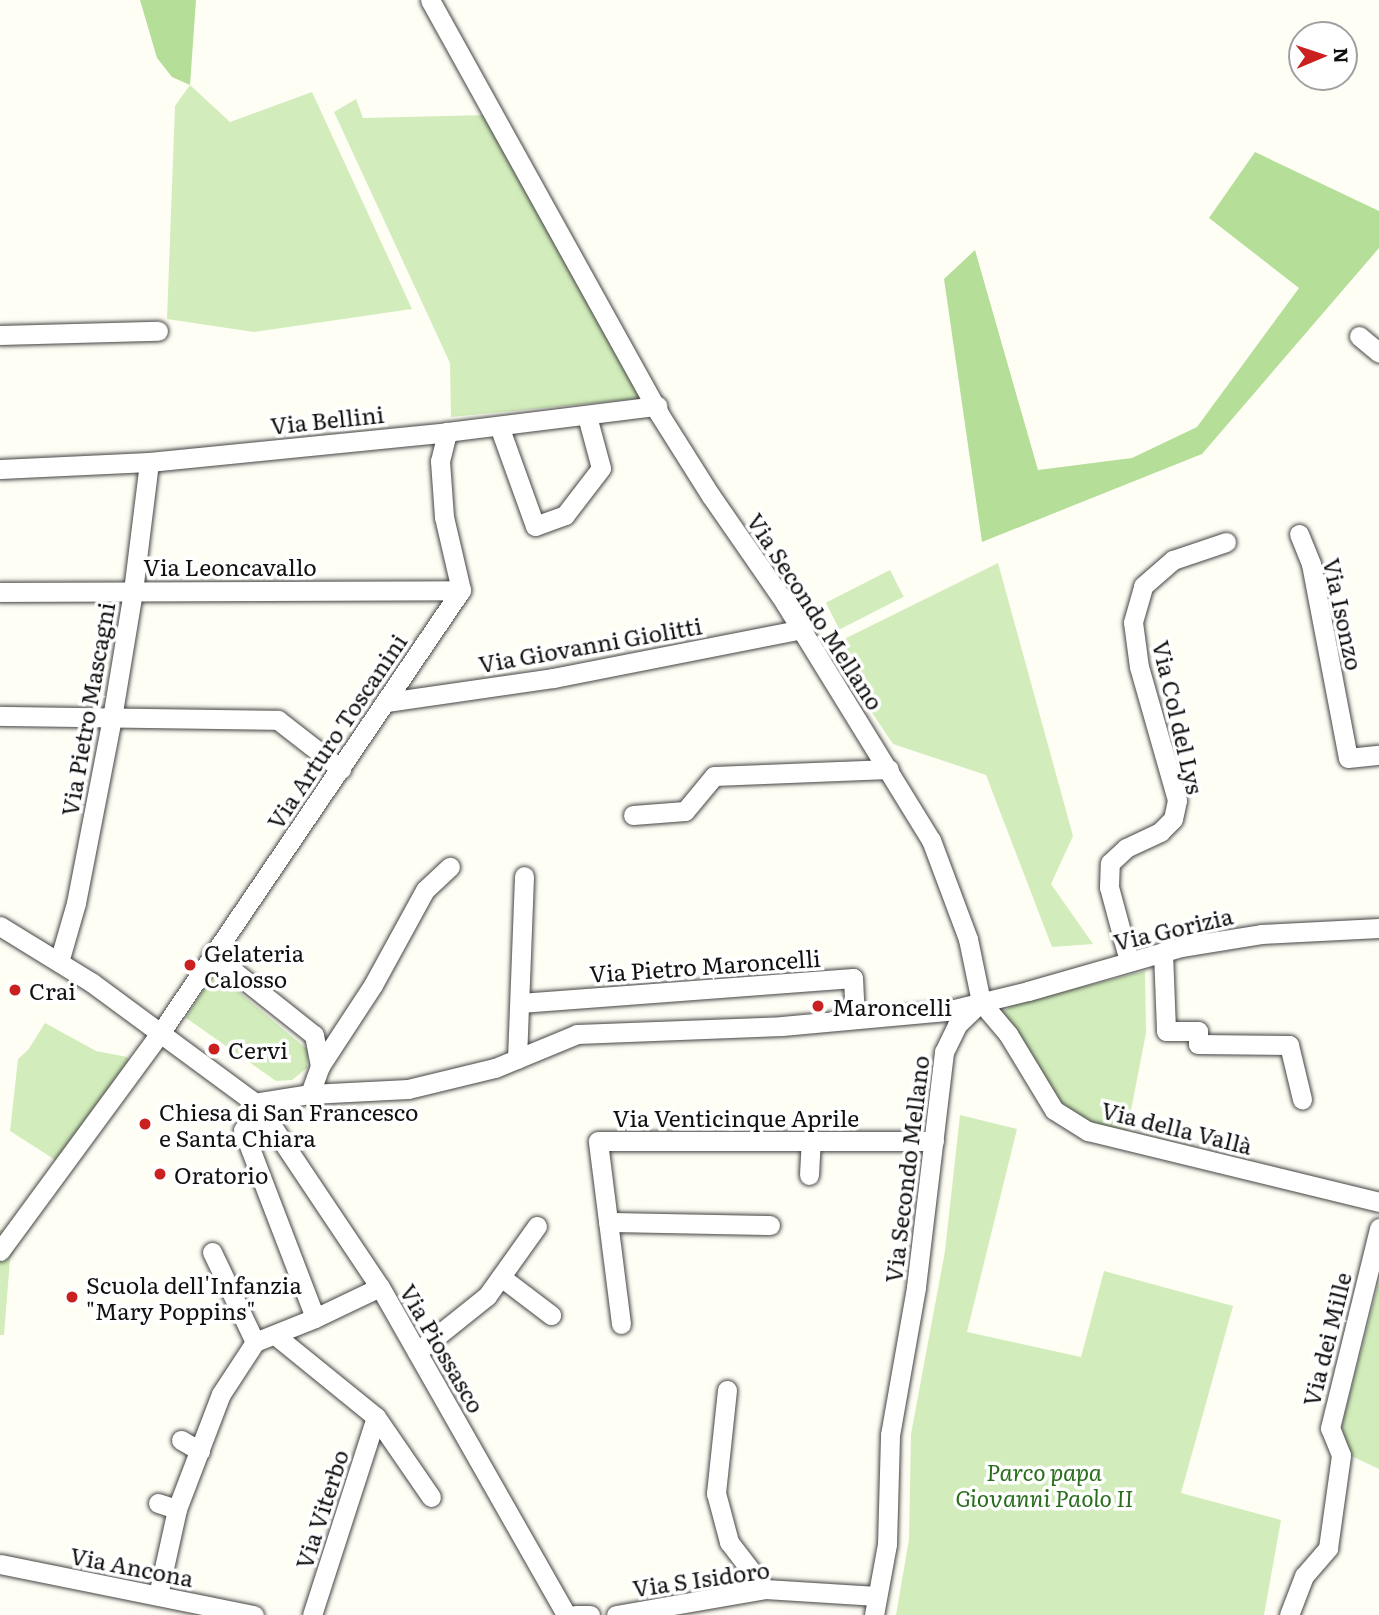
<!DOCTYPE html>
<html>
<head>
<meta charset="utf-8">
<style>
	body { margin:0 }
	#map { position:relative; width:1379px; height:1615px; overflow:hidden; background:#fffef5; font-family:Literata,serif }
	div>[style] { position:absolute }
	.green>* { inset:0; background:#d2edbb; transform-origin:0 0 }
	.forest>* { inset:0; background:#b5de99 }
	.roads { filter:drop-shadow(0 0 2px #444) drop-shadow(0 0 2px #444) }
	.minor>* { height:19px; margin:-9.5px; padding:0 9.5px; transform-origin:9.5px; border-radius:9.5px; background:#fff }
	.dots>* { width:19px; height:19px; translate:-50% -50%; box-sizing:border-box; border:4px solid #fff; border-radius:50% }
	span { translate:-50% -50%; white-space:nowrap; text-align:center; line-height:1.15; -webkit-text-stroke:7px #fff; paint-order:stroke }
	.street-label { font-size:23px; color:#111 }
	.poi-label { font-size:23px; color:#111 }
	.left { translate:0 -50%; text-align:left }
	.park-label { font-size:23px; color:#296e1c; font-style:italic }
	.north { position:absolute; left:1288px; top:21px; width:70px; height:70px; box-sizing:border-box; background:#fff; border:2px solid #a0a0a0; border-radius:50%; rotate:88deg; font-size:19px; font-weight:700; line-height:28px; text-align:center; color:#111 }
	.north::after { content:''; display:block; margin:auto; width:24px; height:32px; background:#ca2020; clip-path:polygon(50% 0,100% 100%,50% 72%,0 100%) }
</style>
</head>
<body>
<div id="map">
	<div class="green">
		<i style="clip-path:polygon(190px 85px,230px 122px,312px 92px,412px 309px,254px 332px,167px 319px,175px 106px)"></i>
		<i style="clip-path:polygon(356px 99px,363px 118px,488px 115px,644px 398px,451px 417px,450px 363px,334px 112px)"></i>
		<i style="clip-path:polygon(998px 563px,1073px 836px,1051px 884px,1093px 944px,1052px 947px,986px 775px,893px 744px,828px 647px)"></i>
		<i style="left:890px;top:570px;width:30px;height:72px;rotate:63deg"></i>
		<i style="clip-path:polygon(1145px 971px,1146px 1033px,1126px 1136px,1087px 1125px,1059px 1107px,1001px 1014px,1012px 1005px)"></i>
		<i style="clip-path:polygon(215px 972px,308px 1050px,307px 1068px,292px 1080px,276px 1081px,186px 1018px)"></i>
		<i style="clip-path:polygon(45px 1023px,96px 1051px,127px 1057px,131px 1063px,57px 1161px,10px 1131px,18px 1059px,28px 1050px)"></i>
		<i style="clip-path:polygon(960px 1115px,1017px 1129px,967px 1332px,1081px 1357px,1104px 1271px,1233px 1306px,1181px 1493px,1281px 1520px,1264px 1615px,896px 1615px,909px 1539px,911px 1434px,945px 1251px)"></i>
		<i style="clip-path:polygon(0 1230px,24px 1233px,10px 1259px,4px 1335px,0 1335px)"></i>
		<i style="clip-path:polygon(1379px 1281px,1379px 1469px,1347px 1454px,1342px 1425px)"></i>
	</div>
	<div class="forest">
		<i style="clip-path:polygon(140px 0,196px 0,190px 85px,172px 77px,157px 58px)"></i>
		<i style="clip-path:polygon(1255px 152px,1379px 211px,1379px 248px,1202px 454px,982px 542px,944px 279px,975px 250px,1038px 470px,1132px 458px,1197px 427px,1299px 288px,1209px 218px)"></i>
	</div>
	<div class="roads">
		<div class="minor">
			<i style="left:430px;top:0;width:471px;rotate:61deg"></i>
			<i style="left:658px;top:412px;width:99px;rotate:57.8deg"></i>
			<i style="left:711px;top:496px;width:130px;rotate:55.3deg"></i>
			<i style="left:785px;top:603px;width:278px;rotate:58.4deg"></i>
			<i style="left:931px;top:840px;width:106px;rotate:69.5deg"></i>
			<i style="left:968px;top:939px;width:64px;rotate:78.3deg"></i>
			<i style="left:981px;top:1002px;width:42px;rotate:49.8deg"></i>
			<i style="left:1008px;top:1034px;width:89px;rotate:58.8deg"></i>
			<i style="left:1054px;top:1110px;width:40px;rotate:32deg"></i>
			<i style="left:1088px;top:1131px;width:300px;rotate:13.7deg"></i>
			<i style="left:0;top:335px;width:158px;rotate:-1.5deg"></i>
			<i style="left:1359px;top:336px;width:26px;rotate:40deg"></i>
			<i style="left:499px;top:426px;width:106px;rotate:70.2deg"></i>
			<i style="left:535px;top:526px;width:32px;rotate:-20deg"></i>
			<i style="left:565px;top:515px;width:59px;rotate:-52.5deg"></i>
			<i style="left:601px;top:468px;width:54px;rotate:-105.1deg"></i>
			<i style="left:0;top:469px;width:149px;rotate:-2.7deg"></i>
			<i style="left:149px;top:462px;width:300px;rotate:-5.7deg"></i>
			<i style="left:447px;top:432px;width:212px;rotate:-7.1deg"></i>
			<i style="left:1299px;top:534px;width:32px;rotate:68deg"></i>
			<i style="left:1311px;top:564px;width:197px;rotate:79.2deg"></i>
			<i style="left:1348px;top:758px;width:31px;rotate:-6deg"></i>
			<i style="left:0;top:592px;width:461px;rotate:-0.2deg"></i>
			<i style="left:387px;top:702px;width:168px;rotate:-8.2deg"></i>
			<i style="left:553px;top:678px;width:254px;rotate:-11.1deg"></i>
			<i style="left:0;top:716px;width:278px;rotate:0.8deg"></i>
			<i style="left:278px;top:720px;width:80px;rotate:37.9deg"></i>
			<i style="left:633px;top:815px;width:52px;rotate:-4.4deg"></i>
			<i style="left:685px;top:811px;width:45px;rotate:-50.4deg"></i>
			<i style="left:714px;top:776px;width:175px;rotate:-2.3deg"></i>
			<i style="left:0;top:926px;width:107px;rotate:31.6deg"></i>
			<i style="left:91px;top:982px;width:199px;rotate:36.4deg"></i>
			<i style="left:251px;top:1100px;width:19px;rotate:47deg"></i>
			<i style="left:264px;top:1114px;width:208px;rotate:56.2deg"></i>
			<i style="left:380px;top:1287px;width:377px;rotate:60.4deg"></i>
			<i style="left:1163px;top:952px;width:79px;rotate:87.8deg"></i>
			<i style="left:1166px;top:1031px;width:32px"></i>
			<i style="left:1198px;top:1031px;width:13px;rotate:90deg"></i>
			<i style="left:1198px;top:1044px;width:91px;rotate:0.6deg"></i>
			<i style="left:1289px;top:1045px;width:56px;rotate:76.5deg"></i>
			<i style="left:212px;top:954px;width:130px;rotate:38.5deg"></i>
			<i style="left:314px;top:1035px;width:32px;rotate:79deg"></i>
			<i style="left:320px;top:1066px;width:30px;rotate:110deg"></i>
			<i style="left:1129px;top:961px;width:77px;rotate:-105.1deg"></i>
			<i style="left:1109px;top:887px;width:24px;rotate:-88deg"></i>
			<i style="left:1110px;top:863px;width:22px;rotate:-43deg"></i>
			<i style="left:1126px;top:848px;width:38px;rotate:-25deg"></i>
			<i style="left:1160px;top:832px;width:18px;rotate:-45deg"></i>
			<i style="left:1173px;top:819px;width:19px;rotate:-78deg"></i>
			<i style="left:1177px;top:800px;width:138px;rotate:-105.9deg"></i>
			<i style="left:1139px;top:667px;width:45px;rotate:-97.6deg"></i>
			<i style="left:1133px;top:622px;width:37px;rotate:-74deg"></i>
			<i style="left:1143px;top:586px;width:40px;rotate:-41deg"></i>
			<i style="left:1173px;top:560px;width:56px;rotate:-18.8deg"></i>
			<i style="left:59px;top:962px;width:61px;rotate:-73.9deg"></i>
			<i style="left:76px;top:903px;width:188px;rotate:-79deg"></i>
			<i style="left:112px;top:718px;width:129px;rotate:-80.6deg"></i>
			<i style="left:133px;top:591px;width:130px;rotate:-82.9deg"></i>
			<i style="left:520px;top:1003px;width:334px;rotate:-4.3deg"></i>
			<i style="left:853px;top:978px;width:41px;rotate:87.2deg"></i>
			<i style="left:517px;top:1059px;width:183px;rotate:-87.8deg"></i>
			<i style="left:320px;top:1066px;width:97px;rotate:-56.8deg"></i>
			<i style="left:373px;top:985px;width:108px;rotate:-61.3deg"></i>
			<i style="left:425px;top:890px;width:34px;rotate:-43deg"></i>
			<i style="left:254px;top:1103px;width:57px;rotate:-9.1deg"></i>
			<i style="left:310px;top:1094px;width:98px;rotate:-2.9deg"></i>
			<i style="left:408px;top:1089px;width:89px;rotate:-13.6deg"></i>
			<i style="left:495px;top:1068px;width:89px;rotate:-22.5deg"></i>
			<i style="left:577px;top:1034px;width:205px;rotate:-2.2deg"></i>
			<i style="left:782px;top:1026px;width:165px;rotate:-5.2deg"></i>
			<i style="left:946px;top:1011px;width:84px;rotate:-13.7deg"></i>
			<i style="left:1028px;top:991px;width:159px;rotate:-16deg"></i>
			<i style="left:1181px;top:947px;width:81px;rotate:-9.2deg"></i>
			<i style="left:1261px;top:934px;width:118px;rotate:-2.9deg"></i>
			<i style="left:264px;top:1114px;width:26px;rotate:143deg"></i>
			<i style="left:243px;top:1130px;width:201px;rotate:69deg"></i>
			<i style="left:809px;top:1175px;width:34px;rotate:-87deg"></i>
			<i style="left:608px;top:1222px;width:162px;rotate:1.1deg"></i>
			<i style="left:0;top:1251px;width:272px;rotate:-53.7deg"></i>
			<i style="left:161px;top:1032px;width:534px;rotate:-55.83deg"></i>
			<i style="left:461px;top:590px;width:75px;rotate:-103.1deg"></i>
			<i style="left:444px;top:517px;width:56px;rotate:-94.1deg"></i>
			<i style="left:440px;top:461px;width:30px;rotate:-76deg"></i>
			<i style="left:212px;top:1252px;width:100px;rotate:64.5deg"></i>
			<i style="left:501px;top:1277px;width:63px;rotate:37.2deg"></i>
			<i style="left:621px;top:1324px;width:184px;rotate:-97.2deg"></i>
			<i style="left:598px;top:1141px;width:336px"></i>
			<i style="left:275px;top:1335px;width:130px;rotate:39.1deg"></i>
			<i style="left:376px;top:1417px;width:208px;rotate:107.9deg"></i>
			<i style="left:417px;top:1352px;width:90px;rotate:-38.7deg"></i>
			<i style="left:487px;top:1296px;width:86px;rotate:-54.5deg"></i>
			<i style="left:727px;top:1390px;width:104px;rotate:96.1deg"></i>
			<i style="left:716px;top:1493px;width:51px;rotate:75.1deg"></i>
			<i style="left:729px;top:1542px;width:59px;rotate:52.5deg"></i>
			<i style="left:376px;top:1417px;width:97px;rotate:55.5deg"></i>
			<i style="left:181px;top:1440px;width:22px;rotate:30deg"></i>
			<i style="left:158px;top:1503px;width:20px;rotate:18deg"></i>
			<i style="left:0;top:1564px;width:259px;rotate:11.4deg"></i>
			<i style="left:158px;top:1595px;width:88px;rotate:-77.5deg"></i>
			<i style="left:177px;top:1509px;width:123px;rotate:-69.1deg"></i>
			<i style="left:221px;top:1394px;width:62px;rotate:-56.8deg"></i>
			<i style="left:255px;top:1342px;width:65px;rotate:-21.8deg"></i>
			<i style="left:315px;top:1318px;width:72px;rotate:-25.5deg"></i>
			<i style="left:575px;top:1615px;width:15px"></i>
			<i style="left:616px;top:1615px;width:151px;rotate:-9.9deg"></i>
			<i style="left:765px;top:1589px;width:112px;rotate:3.6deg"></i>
			<i style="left:874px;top:1615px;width:72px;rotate:-79.6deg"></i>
			<i style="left:887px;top:1544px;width:109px;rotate:-88.4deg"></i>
			<i style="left:890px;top:1435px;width:150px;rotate:-80deg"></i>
			<i style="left:916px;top:1287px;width:237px;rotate:-83.2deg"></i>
			<i style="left:944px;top:1052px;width:30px;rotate:-64deg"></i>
			<i style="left:957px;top:1025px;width:30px;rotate:-44deg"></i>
			<i style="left:1289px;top:1615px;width:42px;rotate:-69deg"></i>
			<i style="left:1304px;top:1576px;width:37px;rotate:-49deg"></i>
			<i style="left:1328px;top:1548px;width:94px;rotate:-82deg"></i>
			<i style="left:1341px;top:1455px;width:29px;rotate:-112deg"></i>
			<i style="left:1330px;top:1428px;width:206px;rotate:-76.2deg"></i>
		</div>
	</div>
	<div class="dots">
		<i style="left:190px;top:965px;background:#ca2020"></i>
		<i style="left:15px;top:990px;background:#ca2020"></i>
		<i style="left:818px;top:1006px;background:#ca2020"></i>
		<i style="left:214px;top:1049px;background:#ca2020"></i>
		<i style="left:145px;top:1124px;background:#ca2020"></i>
		<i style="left:160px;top:1174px;background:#ca2020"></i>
		<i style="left:72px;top:1297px;background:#ca2020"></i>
	</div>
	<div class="street-label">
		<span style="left:327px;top:419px;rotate:-6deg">Via Bellini</span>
		<span style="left:230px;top:566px">Via Leoncavallo</span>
		<span style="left:816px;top:611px;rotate:57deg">Via Secondo Mellano</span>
		<span style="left:1344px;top:614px;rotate:78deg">Via Isonzo</span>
		<span style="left:590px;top:644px;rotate:-10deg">Via Giovanni Giolitti</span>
		<span style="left:87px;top:709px;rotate:-80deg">Via Pietro Mascagni</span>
		<span style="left:1179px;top:717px;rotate:77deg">Via Col del Lys</span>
		<span style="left:336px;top:731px;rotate:-56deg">Via Arturo Toscanini</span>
		<span style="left:1173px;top:928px;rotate:-13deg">Via Gorizia</span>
		<span style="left:705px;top:965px;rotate:-4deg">Via Pietro Maroncelli</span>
		<span style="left:736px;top:1117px">Via Venticinque Aprile</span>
		<span style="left:1177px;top:1127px;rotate:14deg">Via della Vallà</span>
		<span style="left:906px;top:1169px;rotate:-83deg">Via Secondo Mellano</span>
		<span style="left:1326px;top:1339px;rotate:-76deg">Via dei Mille</span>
		<span style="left:443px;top:1348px;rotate:60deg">Via Piossasco</span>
		<span style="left:321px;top:1509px;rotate:-72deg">Via Viterbo</span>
		<span style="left:132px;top:1566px;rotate:11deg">Via Ancona</span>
		<span style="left:701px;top:1578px;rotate:-8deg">Via S Isidoro</span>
	</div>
	<div class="poi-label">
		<span class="left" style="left:204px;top:965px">Gelateria<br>Calosso</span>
		<span class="left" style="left:29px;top:990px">Crai</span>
		<span class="left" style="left:832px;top:1006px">Maroncelli</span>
		<span class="left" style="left:228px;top:1049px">Cervi</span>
		<span class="left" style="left:159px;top:1124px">Chiesa di San Francesco<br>e Santa Chiara</span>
		<span class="left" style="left:174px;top:1174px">Oratorio</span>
		<span class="left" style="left:86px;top:1297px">Scuola dell'Infanzia<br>"Mary Poppins"</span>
	</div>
	<div class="park-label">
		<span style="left:1044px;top:1484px">Parco papa<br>Giovanni Paolo II</span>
	</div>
	<div class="north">N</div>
</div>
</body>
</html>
